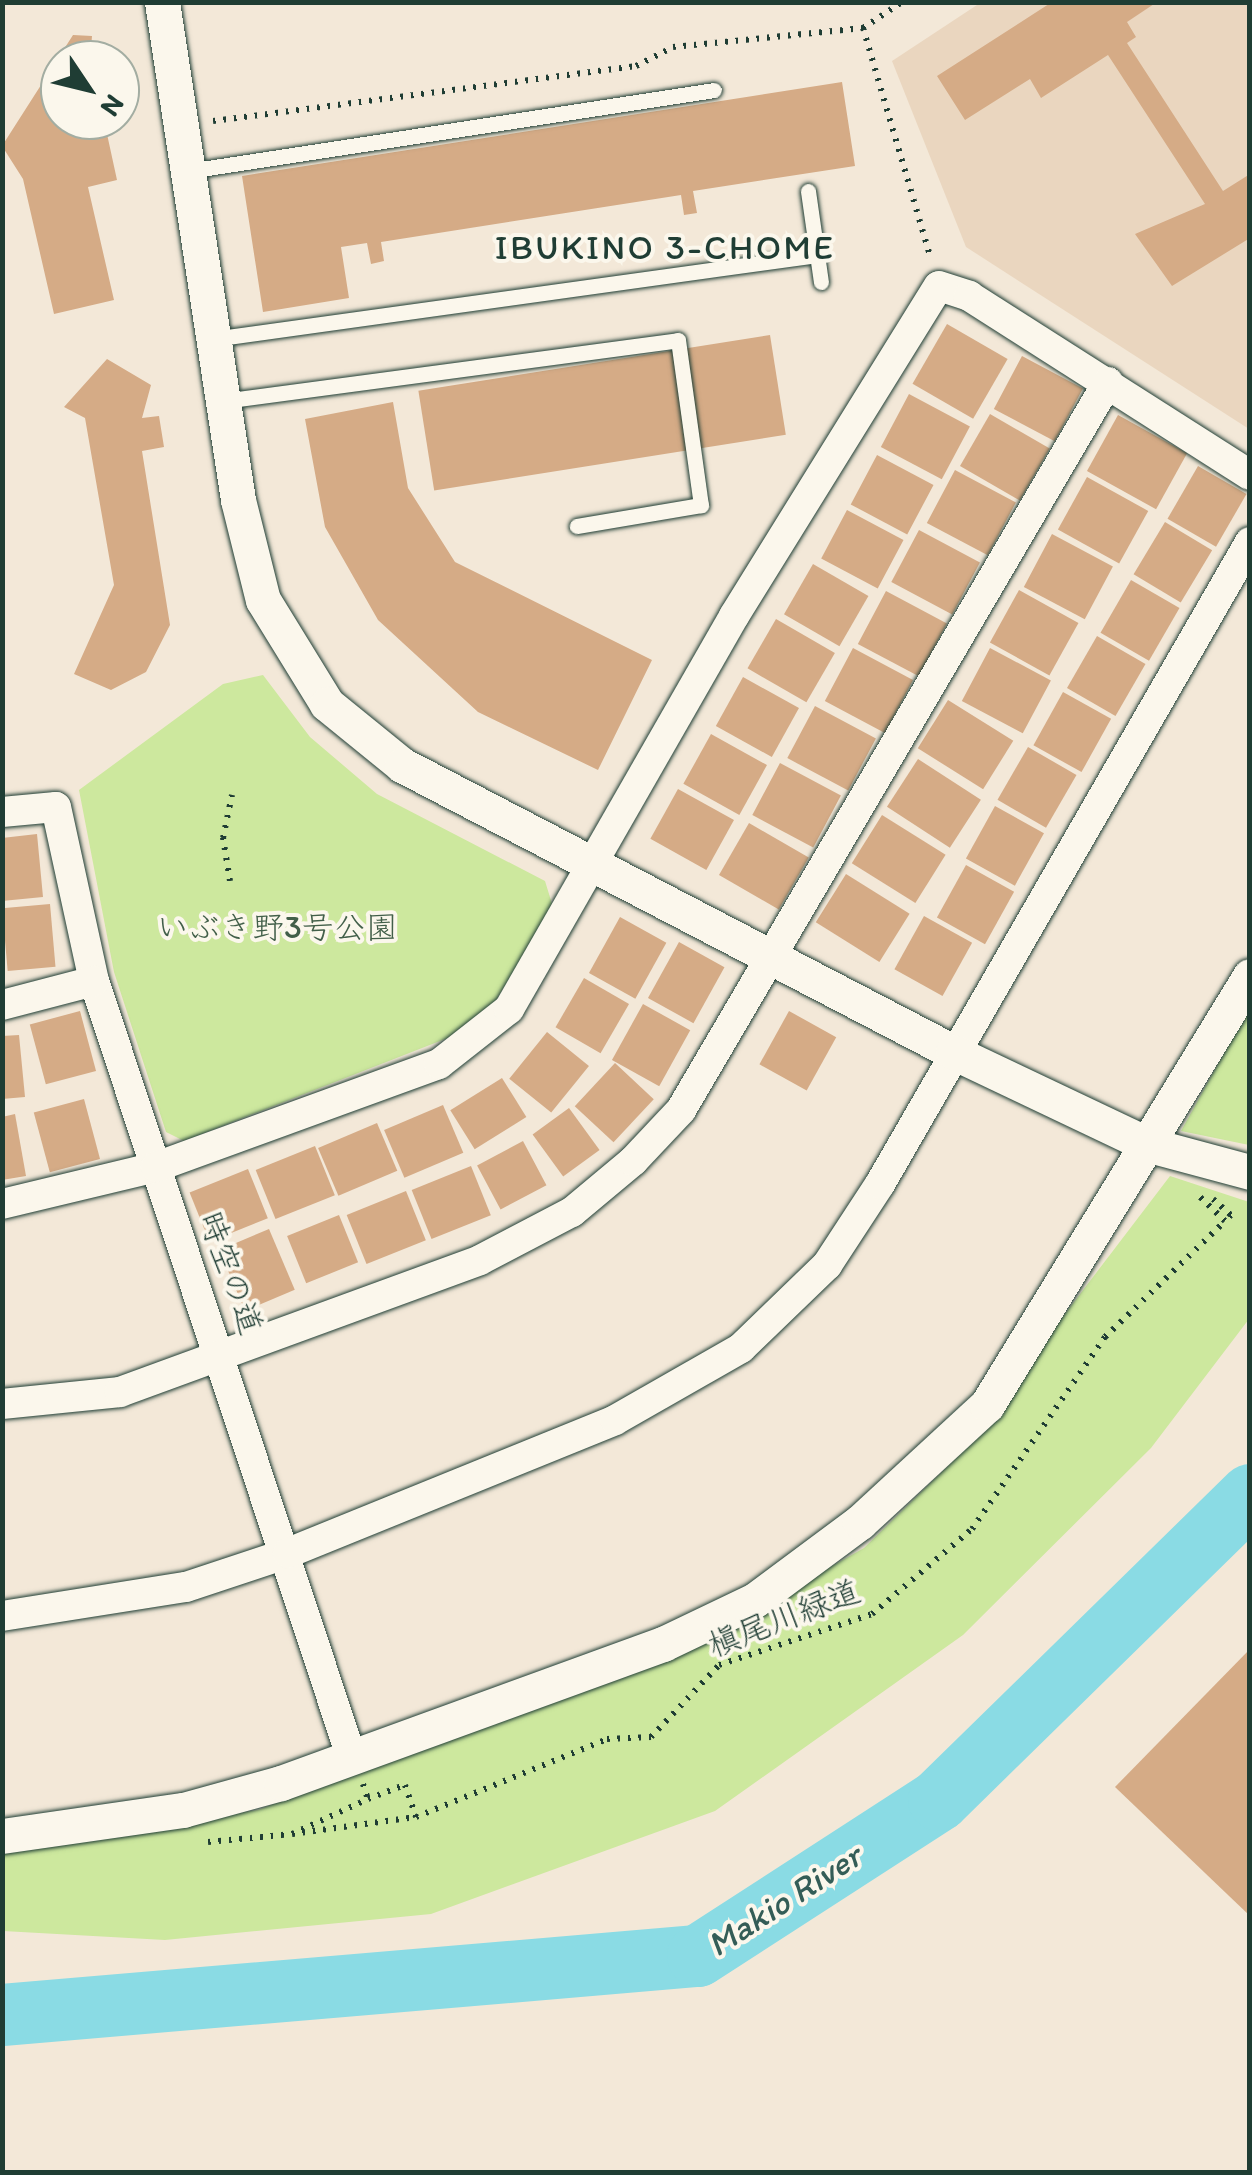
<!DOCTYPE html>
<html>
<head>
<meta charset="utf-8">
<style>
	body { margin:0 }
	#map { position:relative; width:1252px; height:2175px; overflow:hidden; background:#f3e8d8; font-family:Itim,"Klee One",sans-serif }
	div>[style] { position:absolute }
	.built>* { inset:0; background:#ead6bf }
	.green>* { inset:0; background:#cde89e }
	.river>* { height:62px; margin:-31px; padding:0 31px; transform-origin:31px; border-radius:31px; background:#8adbe4 }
	.building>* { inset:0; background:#d5ab86; transform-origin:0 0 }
	.path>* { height:6px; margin-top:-3px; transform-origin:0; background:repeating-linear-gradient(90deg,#1f3d34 0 2.5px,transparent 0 10.5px) }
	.roads { filter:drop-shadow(0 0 2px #1f3d34) drop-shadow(0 0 2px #1f3d34) }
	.service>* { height:15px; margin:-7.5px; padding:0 7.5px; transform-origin:7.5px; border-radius:7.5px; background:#fbf7ec }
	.minor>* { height:30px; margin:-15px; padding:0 15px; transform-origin:15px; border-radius:15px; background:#fbf7ec }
	.tertiary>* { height:35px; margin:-17.5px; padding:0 17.5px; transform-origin:17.5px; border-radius:17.5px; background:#fbf7ec }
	span { translate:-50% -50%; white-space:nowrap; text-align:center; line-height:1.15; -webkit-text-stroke:8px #fbf7ec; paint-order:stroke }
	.park-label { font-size:32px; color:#425f49 }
	.street-label { font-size:32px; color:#1f3d34 }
	.neighbourhood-label { font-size:35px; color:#1f3d34; letter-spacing:2.5px }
	.water-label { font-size:35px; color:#345d57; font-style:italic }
	.frame { position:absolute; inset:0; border:5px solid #1f3d34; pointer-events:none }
	.north { position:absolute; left:40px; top:40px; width:100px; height:100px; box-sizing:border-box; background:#fbf7ec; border:2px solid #a3ada2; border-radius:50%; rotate:125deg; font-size:28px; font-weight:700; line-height:40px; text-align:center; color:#1f3d34 }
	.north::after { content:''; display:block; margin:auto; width:35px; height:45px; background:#1f3d34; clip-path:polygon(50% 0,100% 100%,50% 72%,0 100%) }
</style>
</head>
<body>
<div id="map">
	<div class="built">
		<i style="clip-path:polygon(980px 3px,1249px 3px,1249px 429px,966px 247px,892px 61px)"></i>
	</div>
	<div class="green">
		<i style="clip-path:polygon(263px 675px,310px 737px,377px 794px,545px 881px,553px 907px,493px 1005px,463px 1032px,184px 1141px,166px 1132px,114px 972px,79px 790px,223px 684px)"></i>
		<i style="clip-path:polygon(1249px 1008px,1249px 1145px,1181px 1131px)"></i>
		<i style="clip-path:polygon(1170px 1176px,1249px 1202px,1249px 1319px,1151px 1448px,963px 1635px,715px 1811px,431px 1914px,165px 1940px,3px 1931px,2px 1849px,258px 1810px,715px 1632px,864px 1548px,952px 1462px)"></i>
	</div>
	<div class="river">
		<i style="left:2px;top:2015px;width:698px;rotate:-4.85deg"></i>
		<i style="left:698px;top:1956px;width:287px;rotate:-32.9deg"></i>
		<i style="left:939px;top:1800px;width:436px;rotate:-44.4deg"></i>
	</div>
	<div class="building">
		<i style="clip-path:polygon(1052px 2px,1157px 2px,1127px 22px,1136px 37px,1127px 43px,1223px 191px,1250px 174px,1250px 238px,1172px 286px,1135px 234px,1205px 204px,1108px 55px,1041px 98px,1030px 79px,965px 120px,937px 76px)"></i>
		<i style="clip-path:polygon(73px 35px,92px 36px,90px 60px,60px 60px,60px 120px,107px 120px,89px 138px,107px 134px,117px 180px,88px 187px,114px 300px,54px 314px,23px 179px,2px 146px)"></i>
		<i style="clip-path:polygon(842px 82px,855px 166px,693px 191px,697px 213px,684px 215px,681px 195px,381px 242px,384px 261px,371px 264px,367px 243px,341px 247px,349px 298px,263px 312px,242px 176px)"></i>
		<i style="left:947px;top:324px;width:70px;height:69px;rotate:30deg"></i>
		<i style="left:770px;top:335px;width:101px;height:356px;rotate:81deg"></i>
		<i style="left:1022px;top:356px;width:69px;height:60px;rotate:28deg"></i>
		<i style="clip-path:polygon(107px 359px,151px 385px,142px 418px,159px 416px,164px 447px,142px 451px,170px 625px,146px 672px,111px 690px,74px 674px,114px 585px,85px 418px,64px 407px)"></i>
		<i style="left:909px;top:394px;width:69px;height:60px;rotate:28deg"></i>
		<i style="clip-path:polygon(393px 402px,408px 488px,455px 562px,652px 660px,598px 770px,478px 712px,378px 620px,325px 527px,305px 419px)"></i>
		<i style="left:990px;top:414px;width:69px;height:60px;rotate:30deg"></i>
		<i style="left:1118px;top:415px;width:79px;height:64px;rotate:29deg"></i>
		<i style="left:877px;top:455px;width:64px;height:56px;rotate:28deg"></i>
		<i style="left:1198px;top:466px;width:56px;height:61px;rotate:30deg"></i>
		<i style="left:955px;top:470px;width:69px;height:60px;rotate:28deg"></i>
		<i style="left:1087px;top:477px;width:70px;height:60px;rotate:29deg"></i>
		<i style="left:847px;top:510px;width:64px;height:55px;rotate:28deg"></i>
		<i style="left:1165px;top:522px;width:55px;height:61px;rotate:31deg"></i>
		<i style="left:919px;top:530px;width:69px;height:59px;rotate:28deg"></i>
		<i style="left:1052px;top:534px;width:69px;height:60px;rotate:28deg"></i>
		<i style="left:813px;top:564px;width:64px;height:58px;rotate:30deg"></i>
		<i style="left:1131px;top:580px;width:56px;height:61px;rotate:30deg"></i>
		<i style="left:1019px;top:590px;width:68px;height:60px;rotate:29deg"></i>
		<i style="left:886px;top:591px;width:69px;height:60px;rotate:28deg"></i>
		<i style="left:776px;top:619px;width:68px;height:57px;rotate:30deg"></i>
		<i style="left:1097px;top:636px;width:56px;height:60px;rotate:30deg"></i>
		<i style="left:853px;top:648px;width:68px;height:60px;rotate:28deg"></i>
		<i style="left:990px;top:648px;width:69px;height:60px;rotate:28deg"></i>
		<i style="left:743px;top:677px;width:64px;height:56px;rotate:29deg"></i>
		<i style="left:1063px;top:692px;width:55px;height:61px;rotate:29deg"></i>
		<i style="left:948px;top:700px;width:77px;height:57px;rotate:32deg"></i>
		<i style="left:815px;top:706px;width:69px;height:59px;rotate:28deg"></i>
		<i style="left:711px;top:734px;width:64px;height:57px;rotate:29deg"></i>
		<i style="left:1028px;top:747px;width:56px;height:61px;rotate:30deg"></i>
		<i style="left:918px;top:759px;width:75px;height:57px;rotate:33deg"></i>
		<i style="left:780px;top:763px;width:69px;height:59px;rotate:28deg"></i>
		<i style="left:678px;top:789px;width:64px;height:57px;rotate:29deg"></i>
		<i style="left:995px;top:806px;width:56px;height:60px;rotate:29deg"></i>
		<i style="left:882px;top:815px;width:75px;height:57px;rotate:32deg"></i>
		<i style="left:749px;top:823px;width:69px;height:60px;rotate:30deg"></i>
		<i style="clip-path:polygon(37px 834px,43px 897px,2px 901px,2px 838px)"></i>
		<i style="left:966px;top:865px;width:55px;height:60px;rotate:29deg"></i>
		<i style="left:846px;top:874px;width:75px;height:57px;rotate:32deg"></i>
		<i style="left:50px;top:904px;width:63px;height:48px;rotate:85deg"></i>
		<i style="left:924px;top:916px;width:55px;height:61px;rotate:29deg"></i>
		<i style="left:620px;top:917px;width:53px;height:64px;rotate:29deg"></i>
		<i style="left:679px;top:942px;width:52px;height:64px;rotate:29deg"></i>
		<i style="left:584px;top:978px;width:52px;height:57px;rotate:30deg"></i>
		<i style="left:643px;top:1004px;width:54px;height:64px;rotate:29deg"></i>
		<i style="left:80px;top:1011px;width:62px;height:52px;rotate:75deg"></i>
		<i style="left:789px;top:1011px;width:54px;height:61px;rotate:29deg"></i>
		<i style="left:547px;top:1032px;width:54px;height:60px;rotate:39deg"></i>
		<i style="clip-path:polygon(19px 1035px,25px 1097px,2px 1099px,2px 1036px)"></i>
		<i style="left:615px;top:1063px;width:53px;height:59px;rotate:43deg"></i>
		<i style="left:502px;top:1078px;width:46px;height:61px;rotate:58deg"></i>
		<i style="left:84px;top:1099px;width:62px;height:52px;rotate:75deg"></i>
		<i style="left:443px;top:1105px;width:52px;height:64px;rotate:67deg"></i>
		<i style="left:569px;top:1108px;width:52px;height:45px;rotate:54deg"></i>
		<i style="clip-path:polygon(15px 1114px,26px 1176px,2px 1180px,2px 1117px)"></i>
		<i style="left:377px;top:1123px;width:52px;height:64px;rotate:67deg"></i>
		<i style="left:523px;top:1141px;width:50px;height:52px;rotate:62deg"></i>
		<i style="left:315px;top:1146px;width:53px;height:64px;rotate:68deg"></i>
		<i style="left:471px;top:1166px;width:53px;height:64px;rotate:68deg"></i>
		<i style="left:248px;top:1169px;width:53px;height:63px;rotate:68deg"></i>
		<i style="left:406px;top:1191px;width:53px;height:64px;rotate:68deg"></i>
		<i style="left:339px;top:1215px;width:51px;height:56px;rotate:68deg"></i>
		<i style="left:269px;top:1229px;width:66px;height:54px;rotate:67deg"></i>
		<i style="clip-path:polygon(1250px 1649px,1250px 1916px,1115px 1787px)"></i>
	</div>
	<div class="path">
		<i style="left:863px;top:28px;width:238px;rotate:73.6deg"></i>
		<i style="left:213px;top:121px;width:427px;rotate:-7.4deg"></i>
		<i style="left:636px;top:66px;width:42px;rotate:-27.2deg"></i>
		<i style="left:673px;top:47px;width:191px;rotate:-5.7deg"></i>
		<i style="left:863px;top:28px;width:47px;rotate:-33.7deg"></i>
		<i style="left:230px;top:881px;width:44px;rotate:-99.2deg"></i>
		<i style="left:223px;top:838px;width:44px;rotate:-78.2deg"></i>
		<i style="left:1213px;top:1199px;width:24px;rotate:42deg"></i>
		<i style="left:1231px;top:1215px;width:8px;rotate:135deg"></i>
		<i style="left:363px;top:1784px;width:16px;rotate:72deg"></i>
		<i style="left:368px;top:1799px;width:40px;rotate:-21deg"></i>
		<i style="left:405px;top:1785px;width:34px;rotate:71deg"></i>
		<i style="left:292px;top:1834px;width:125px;rotate:-7.8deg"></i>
		<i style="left:416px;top:1817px;width:206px;rotate:-22.2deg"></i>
		<i style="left:607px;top:1739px;width:44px;rotate:-2.6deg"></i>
		<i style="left:651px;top:1737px;width:99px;rotate:-46.6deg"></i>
		<i style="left:719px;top:1665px;width:161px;rotate:-18.4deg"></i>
		<i style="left:872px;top:1614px;width:131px;rotate:-40.4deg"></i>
		<i style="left:972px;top:1529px;width:234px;rotate:-55.3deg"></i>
		<i style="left:1105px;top:1337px;width:167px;rotate:-44deg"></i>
		<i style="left:1225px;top:1221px;width:37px;rotate:-136deg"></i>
		<i style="left:208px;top:1842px;width:84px;rotate:-5.4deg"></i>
		<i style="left:292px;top:1834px;width:84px;rotate:-24.7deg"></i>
	</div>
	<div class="roads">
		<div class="service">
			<i style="left:188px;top:171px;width:532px;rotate:-8.75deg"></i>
			<i style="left:808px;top:191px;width:92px;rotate:81.9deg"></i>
			<i style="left:213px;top:339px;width:610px;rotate:-7.92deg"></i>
			<i style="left:223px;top:401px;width:459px;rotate:-7.6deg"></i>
			<i style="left:678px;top:340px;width:167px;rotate:82.1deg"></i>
			<i style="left:701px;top:505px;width:126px;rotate:170.4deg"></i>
		</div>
		<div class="minor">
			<i style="left:2px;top:812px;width:54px;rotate:-5.3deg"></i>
			<i style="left:56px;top:807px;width:178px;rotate:77.7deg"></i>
			<i style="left:94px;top:981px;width:820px;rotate:71.65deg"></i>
			<i style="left:2px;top:1005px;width:95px;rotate:-14.6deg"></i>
			<i style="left:2px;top:1204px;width:158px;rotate:-13.5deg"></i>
			<i style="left:156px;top:1167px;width:301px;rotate:-20deg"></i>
			<i style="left:439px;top:1064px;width:89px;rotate:-38.2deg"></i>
			<i style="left:509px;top:1009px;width:453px;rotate:-60.2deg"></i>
			<i style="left:734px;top:616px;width:388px;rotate:-58.2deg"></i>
			<i style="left:939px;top:286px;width:32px;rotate:18deg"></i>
			<i style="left:969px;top:296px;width:333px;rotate:32.5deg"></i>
			<i style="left:2px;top:1404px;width:119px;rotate:-5.8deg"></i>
			<i style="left:120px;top:1392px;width:383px;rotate:-20.1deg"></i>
			<i style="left:480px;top:1260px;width:104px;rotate:-27.6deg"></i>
			<i style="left:572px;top:1212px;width:80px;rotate:-39.9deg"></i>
			<i style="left:633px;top:1161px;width:70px;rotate:-46.7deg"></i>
			<i style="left:681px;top:1110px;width:844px;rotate:-59.61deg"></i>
			<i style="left:2px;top:1616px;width:186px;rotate:-9deg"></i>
			<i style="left:186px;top:1587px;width:108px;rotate:-18.4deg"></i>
			<i style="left:288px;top:1553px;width:353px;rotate:-22.1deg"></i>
			<i style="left:615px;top:1420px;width:145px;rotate:-29.7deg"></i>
			<i style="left:741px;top:1348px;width:120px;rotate:-44deg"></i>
			<i style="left:827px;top:1265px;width:97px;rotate:-56.8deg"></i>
			<i style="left:880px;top:1184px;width:741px;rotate:-60.04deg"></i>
		</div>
		<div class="tertiary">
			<i style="left:162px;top:2px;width:504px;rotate:81.32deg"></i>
			<i style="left:238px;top:500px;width:103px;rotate:76deg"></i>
			<i style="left:263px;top:600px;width:122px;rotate:58.4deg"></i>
			<i style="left:327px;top:704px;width:97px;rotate:39.1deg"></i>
			<i style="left:402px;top:765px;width:621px;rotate:27.51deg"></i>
			<i style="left:953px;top:1052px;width:217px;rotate:25.4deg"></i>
			<i style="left:1149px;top:1145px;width:105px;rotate:15deg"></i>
			<i style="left:2px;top:1836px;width:183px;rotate:-8.2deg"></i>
			<i style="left:183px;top:1810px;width:102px;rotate:-15.4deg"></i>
			<i style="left:281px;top:1783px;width:407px;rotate:-20deg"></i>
			<i style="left:663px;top:1644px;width:102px;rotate:-25.6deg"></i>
			<i style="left:755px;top:1600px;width:131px;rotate:-36.6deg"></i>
			<i style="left:860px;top:1522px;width:173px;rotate:-42.7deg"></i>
			<i style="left:987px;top:1405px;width:503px;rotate:-58.49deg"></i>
		</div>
	</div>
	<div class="park-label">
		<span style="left:277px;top:927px">いぶき野3号公園</span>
	</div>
	<div class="street-label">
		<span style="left:231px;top:1273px;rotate:70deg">時空の道</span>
		<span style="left:784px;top:1618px;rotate:-21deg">槇尾川緑道</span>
	</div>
	<div class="neighbourhood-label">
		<span style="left:665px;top:247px">IBUKINO 3-CHOME</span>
	</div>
	<div class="water-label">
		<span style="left:784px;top:1900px;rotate:-33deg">Makio River</span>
	</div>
	<div class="frame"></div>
	<div class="north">N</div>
</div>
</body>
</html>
